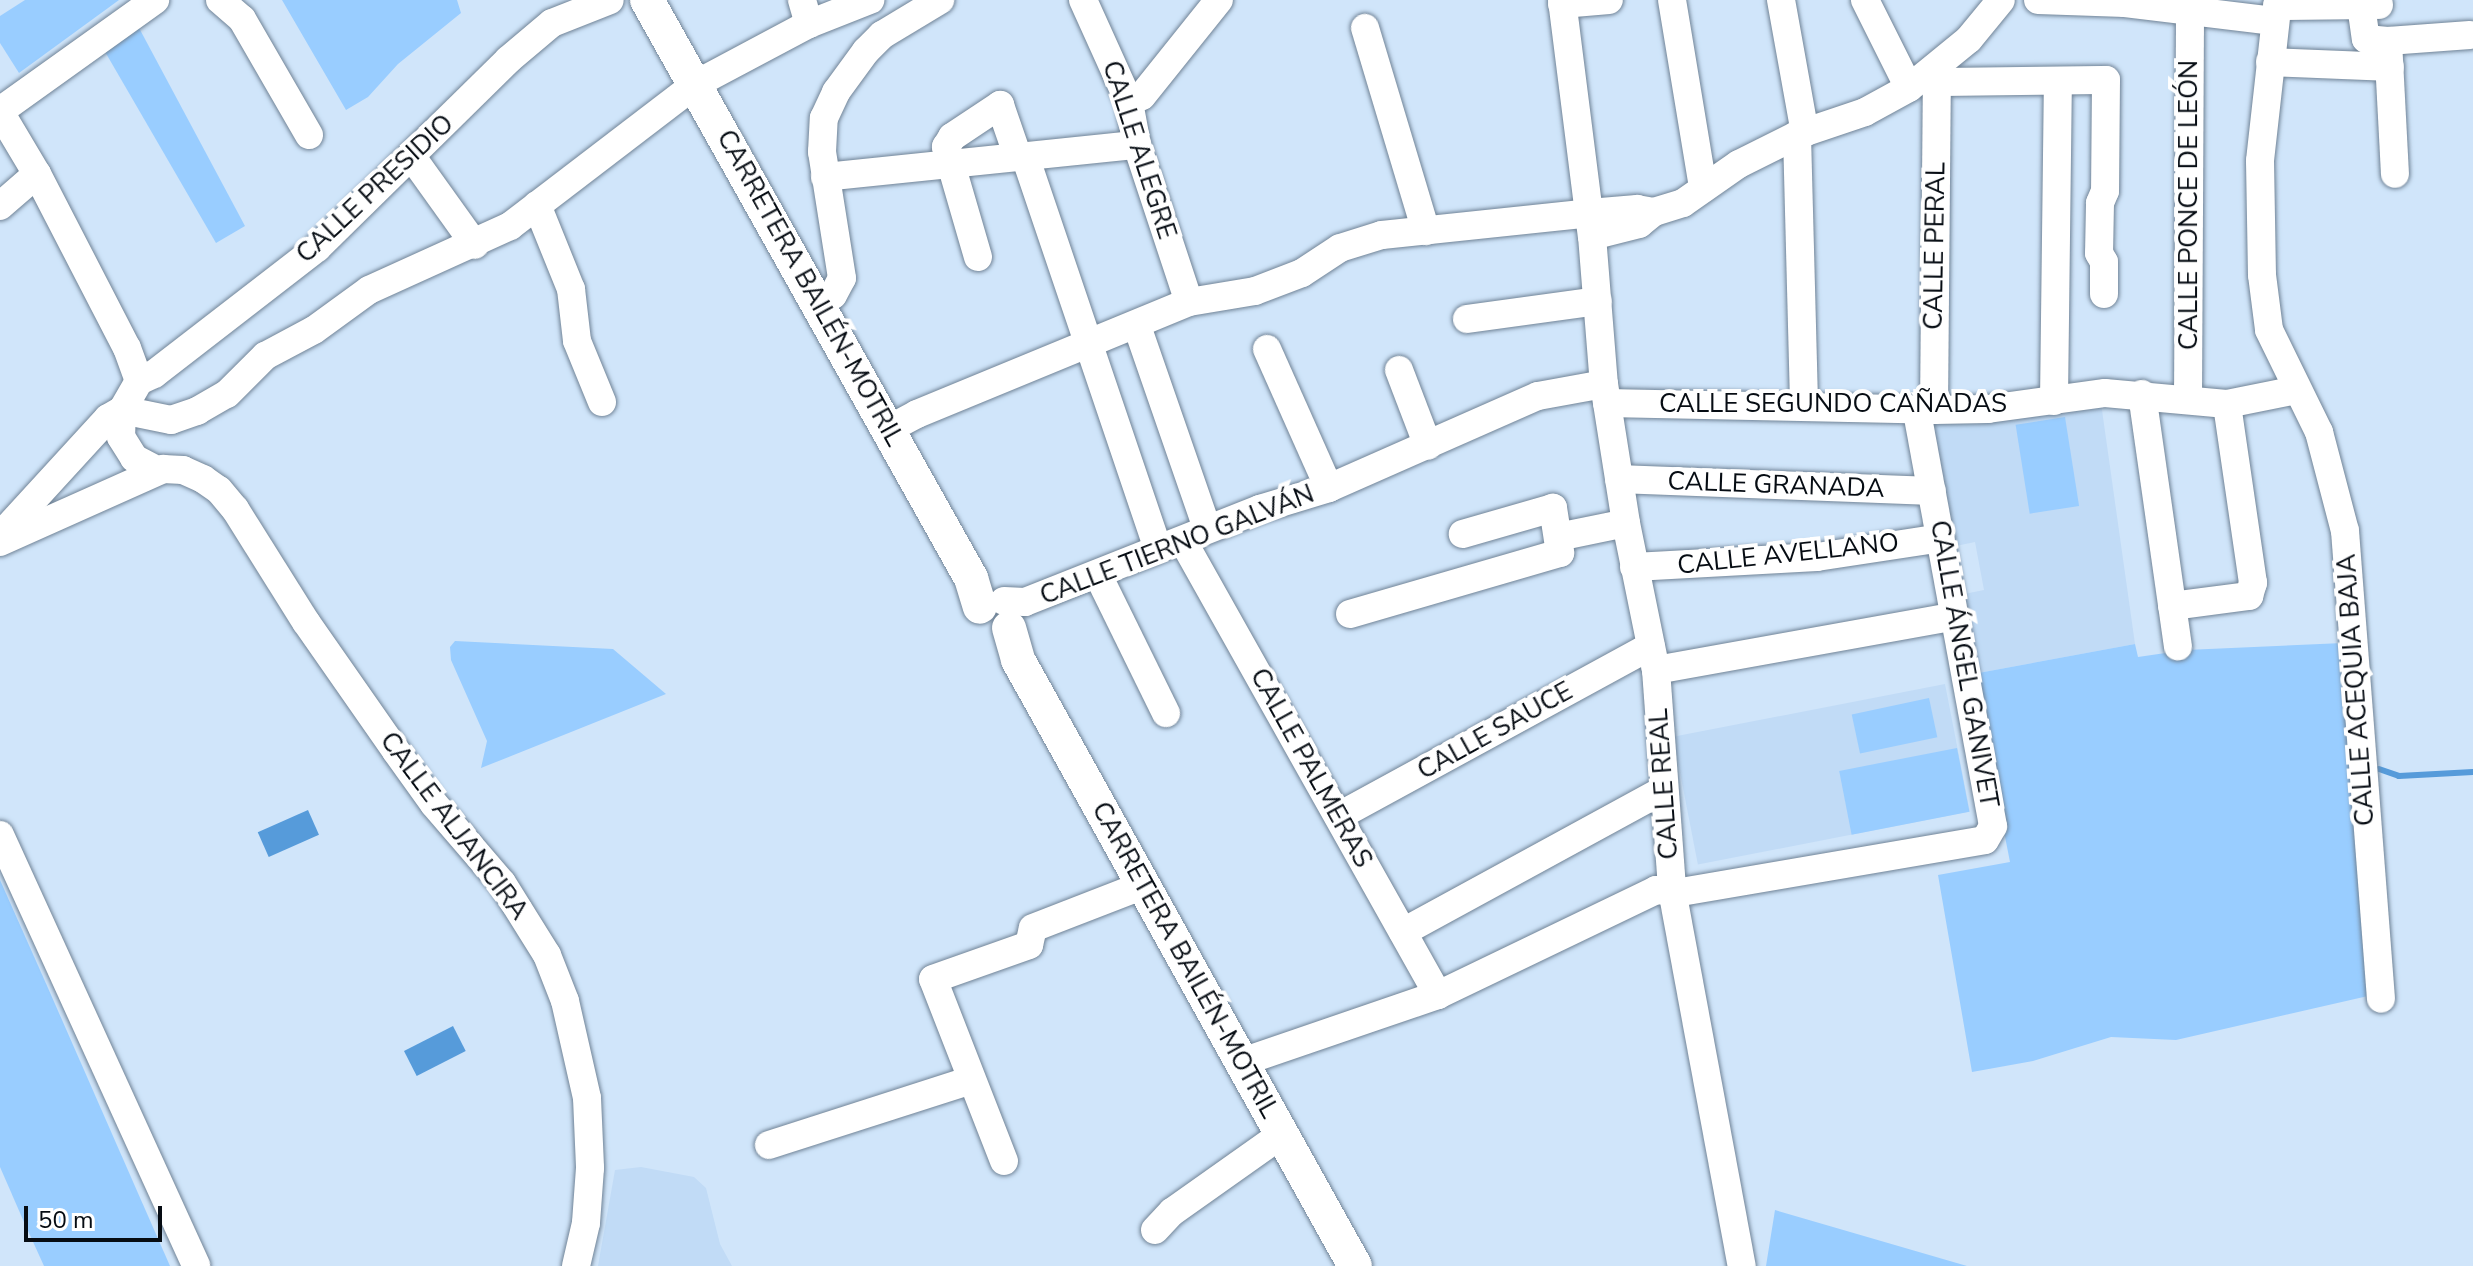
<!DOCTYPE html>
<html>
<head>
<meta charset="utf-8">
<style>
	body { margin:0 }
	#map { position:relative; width:2473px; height:1266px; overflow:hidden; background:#d0e5fa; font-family:"Nunito Sans",sans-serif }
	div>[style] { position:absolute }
	.built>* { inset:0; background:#c1dbf6; transform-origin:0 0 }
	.green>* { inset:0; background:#99cdff; transform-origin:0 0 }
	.water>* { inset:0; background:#569bda; transform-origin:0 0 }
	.stream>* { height:6px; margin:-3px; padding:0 3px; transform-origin:3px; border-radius:3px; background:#569bda }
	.roads { filter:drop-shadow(0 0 2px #708396) drop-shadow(0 0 2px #708396) }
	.minor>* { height:28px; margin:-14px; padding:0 14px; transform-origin:14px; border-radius:14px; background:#fff }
	.major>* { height:34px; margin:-17px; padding:0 17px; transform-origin:17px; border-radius:17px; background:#fff }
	span { translate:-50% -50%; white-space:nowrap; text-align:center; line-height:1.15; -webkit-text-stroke:8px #fff; paint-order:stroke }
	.street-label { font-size:26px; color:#060c13 }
	.scale { position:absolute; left:24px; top:1206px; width:138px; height:36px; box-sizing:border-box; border:4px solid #060c13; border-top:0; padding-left:10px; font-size:24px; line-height:28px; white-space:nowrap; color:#060c13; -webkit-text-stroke:6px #fff; paint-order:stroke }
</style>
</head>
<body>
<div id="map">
	<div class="built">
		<i style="clip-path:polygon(2101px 403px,2135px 644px,1973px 674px,1959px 595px,1984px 590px,1975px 542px,1951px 547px,1929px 424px)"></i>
		<i style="left:1945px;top:684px;width:130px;height:277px;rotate:79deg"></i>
		<i style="clip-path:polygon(641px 1167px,694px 1177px,706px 1188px,720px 1244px,732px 1266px,598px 1266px,615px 1170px)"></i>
	</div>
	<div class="green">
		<i style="clip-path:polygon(25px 0,119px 0,19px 73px,0 43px,0 16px)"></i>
		<i style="clip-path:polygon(282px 0,457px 0,461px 13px,398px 64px,368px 97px,346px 110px)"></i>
		<i style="clip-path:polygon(138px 26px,245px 226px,216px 243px,104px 50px)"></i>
		<i style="left:2065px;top:417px;width:90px;height:50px;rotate:81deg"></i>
		<i style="clip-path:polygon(455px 641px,613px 649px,666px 694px,481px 768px,487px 741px,451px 660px,450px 647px)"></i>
		<i style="clip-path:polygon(2343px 643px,2368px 996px,2176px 1040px,2111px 1037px,2033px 1061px,1972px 1072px,1938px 875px,2010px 862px,1973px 674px,2135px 644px,2138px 657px,2186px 650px)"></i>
		<i style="left:1929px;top:698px;width:40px;height:79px;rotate:78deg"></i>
		<i style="left:1957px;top:748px;width:65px;height:120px;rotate:79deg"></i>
		<i style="clip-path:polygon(0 880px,48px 988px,170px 1266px,44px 1266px,24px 1222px,0 1167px)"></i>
		<i style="clip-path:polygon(1775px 1210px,1967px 1266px,1968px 1266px,1766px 1266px)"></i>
	</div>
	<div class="water">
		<i style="left:308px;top:810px;width:27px;height:55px;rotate:66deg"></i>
		<i style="left:453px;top:1026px;width:28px;height:55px;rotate:63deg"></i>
	</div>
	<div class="stream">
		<i style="left:2379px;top:769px;width:21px;rotate:19deg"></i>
		<i style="left:2399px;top:776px;width:74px;rotate:-3.1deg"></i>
	</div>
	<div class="roads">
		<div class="minor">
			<i style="left:220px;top:0;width:29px;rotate:41deg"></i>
			<i style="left:242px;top:19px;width:134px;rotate:60deg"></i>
			<i style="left:802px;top:0;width:25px;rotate:74deg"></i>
			<i style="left:1083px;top:0;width:112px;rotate:65.7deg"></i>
			<i style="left:1129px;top:102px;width:44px;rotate:79.5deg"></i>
			<i style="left:1137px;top:145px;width:165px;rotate:71.7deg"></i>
			<i style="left:1562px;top:0;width:238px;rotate:82.8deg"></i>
			<i style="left:1592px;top:236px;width:148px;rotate:85.4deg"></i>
			<i style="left:1604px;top:384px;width:141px;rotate:81deg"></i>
			<i style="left:1626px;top:523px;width:150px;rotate:78.5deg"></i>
			<i style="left:1656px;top:670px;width:221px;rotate:85.8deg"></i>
			<i style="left:1672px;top:890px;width:382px;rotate:79.5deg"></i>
			<i style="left:1672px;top:0;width:191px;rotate:80.6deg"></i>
			<i style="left:1781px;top:0;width:135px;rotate:79.8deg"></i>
			<i style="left:1865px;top:0;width:98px;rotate:63.4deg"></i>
			<i style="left:2038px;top:0;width:87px;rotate:2deg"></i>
			<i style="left:2125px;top:3px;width:150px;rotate:6.9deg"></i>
			<i style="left:2278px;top:0;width:162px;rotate:96.4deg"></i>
			<i style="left:2260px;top:161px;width:114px;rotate:89deg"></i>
			<i style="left:2262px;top:275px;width:55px;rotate:82.7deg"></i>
			<i style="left:2269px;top:330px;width:114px;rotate:63.9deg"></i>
			<i style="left:2319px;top:432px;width:102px;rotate:75.3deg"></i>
			<i style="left:2345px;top:531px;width:469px;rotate:85.6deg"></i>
			<i style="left:1562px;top:4px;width:47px;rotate:-4.9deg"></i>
			<i style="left:2361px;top:5px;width:34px;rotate:82deg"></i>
			<i style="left:2366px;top:39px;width:22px;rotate:5deg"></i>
			<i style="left:2388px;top:41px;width:82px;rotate:-4.2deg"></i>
			<i style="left:2277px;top:6px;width:102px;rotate:-0.6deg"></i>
			<i style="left:1365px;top:28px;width:212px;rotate:73.3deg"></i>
			<i style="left:2388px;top:41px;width:133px;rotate:87deg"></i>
			<i style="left:2270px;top:62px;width:120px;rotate:2.4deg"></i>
			<i style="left:1929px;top:74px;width:11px;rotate:45deg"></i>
			<i style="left:1937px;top:82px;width:169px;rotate:-0.7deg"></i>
			<i style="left:2106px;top:80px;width:111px;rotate:90.5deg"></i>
			<i style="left:2105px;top:191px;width:13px;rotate:113deg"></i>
			<i style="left:2100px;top:203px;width:50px;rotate:91.1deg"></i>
			<i style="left:2099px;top:253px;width:10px;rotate:61deg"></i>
			<i style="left:2104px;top:262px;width:32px;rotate:90deg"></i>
			<i style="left:1129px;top:102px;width:14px;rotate:-25deg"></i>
			<i style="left:1142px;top:96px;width:123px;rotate:-51.3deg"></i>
			<i style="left:0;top:111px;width:191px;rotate:-35.6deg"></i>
			<i style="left:0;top:112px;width:72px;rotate:59.2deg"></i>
			<i style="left:37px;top:174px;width:196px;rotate:62.7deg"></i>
			<i style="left:127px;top:348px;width:35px;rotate:70deg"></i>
			<i style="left:139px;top:381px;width:34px;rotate:120deg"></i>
			<i style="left:122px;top:410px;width:27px;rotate:92deg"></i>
			<i style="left:121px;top:437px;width:25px;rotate:58deg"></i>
			<i style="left:134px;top:458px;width:27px;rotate:28deg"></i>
			<i style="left:1797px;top:135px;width:271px;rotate:88.5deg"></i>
			<i style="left:1025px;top:156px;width:408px;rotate:71.3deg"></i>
			<i style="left:412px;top:157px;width:108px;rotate:54.4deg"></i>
			<i style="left:825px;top:177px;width:314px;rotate:-5.9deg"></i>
			<i style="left:537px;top:205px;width:91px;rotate:68deg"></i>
			<i style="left:571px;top:289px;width:52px;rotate:83.4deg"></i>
			<i style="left:577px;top:341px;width:66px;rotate:67.7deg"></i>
			<i style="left:0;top:206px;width:49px;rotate:-40.9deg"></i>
			<i style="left:1592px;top:236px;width:49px;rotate:-14.3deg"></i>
			<i style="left:1639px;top:224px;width:19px;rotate:-39deg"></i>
			<i style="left:1654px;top:212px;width:30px;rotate:-17deg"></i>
			<i style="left:1683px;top:203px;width:68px;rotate:-34.9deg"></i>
			<i style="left:1739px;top:164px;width:65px;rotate:-26.6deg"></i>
			<i style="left:1797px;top:135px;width:72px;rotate:-18.7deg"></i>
			<i style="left:1865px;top:112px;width:50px;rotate:-28.6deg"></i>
			<i style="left:1909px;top:88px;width:77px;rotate:-39.2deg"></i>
			<i style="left:1969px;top:39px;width:50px;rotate:-50.6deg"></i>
			<i style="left:978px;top:257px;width:115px;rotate:-106.2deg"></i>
			<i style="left:946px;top:147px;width:12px;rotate:-59deg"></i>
			<i style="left:952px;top:137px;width:58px;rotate:-33.7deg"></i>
			<i style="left:1000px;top:105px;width:55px;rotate:70.9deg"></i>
			<i style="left:817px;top:301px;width:17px;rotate:-21deg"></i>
			<i style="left:833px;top:295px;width:19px;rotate:-62deg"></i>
			<i style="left:842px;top:278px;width:128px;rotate:-99deg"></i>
			<i style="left:822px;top:152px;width:34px;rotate:-87deg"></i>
			<i style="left:824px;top:118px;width:29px;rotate:-65deg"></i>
			<i style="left:836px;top:92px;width:51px;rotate:-53.8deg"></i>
			<i style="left:866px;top:51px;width:23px;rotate:-45deg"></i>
			<i style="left:882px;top:35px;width:68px;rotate:-31.1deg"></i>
			<i style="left:1467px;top:319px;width:132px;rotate:-7.8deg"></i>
			<i style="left:1137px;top:326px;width:207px;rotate:70.9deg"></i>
			<i style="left:1267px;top:349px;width:152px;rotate:66deg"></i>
			<i style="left:1399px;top:370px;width:81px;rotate:69.1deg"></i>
			<i style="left:139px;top:381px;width:17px;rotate:-25deg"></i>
			<i style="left:154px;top:374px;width:206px;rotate:-37.7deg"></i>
			<i style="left:317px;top:248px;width:268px;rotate:-44.5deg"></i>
			<i style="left:508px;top:60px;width:57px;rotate:-40.1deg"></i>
			<i style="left:552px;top:23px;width:62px;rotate:-21.6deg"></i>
			<i style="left:2142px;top:394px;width:255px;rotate:81.9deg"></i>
			<i style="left:2188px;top:400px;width:390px;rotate:-89.7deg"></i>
			<i style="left:2054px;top:401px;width:320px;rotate:-89.3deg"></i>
			<i style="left:1607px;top:403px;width:327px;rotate:1.2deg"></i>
			<i style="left:1934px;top:410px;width:54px;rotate:-1.1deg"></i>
			<i style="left:1988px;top:409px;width:118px;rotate:-7.8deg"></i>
			<i style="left:2105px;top:393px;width:122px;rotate:5.2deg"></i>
			<i style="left:2227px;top:404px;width:71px;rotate:-11.3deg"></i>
			<i style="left:1934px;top:410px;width:328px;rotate:-89.5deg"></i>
			<i style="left:889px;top:429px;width:32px;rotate:-28deg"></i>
			<i style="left:917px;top:414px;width:294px;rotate:-22.4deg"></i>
			<i style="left:1189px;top:302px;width:67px;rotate:-9.5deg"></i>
			<i style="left:1255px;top:291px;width:50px;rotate:-21deg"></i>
			<i style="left:1302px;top:273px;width:45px;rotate:-33.3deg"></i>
			<i style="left:1340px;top:248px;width:44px;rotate:-17.2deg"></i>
			<i style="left:1382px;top:235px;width:220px;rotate:-6deg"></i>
			<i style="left:1601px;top:212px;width:36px;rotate:-5deg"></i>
			<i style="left:1637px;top:209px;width:17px;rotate:10deg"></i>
			<i style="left:1619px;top:479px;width:313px;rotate:2.2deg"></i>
			<i style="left:0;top:536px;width:160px;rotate:-47.5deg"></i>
			<i style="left:108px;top:418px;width:16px;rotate:-30deg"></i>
			<i style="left:122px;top:410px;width:50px;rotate:11.5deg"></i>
			<i style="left:171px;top:420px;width:28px;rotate:-19deg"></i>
			<i style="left:197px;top:411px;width:34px;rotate:-30deg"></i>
			<i style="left:227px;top:394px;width:54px;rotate:-45deg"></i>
			<i style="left:265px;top:356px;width:55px;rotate:-28deg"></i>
			<i style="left:314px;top:330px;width:68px;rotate:-36deg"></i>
			<i style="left:369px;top:290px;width:155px;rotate:-24.4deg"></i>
			<i style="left:510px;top:226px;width:234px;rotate:-37.4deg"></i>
			<i style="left:696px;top:84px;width:128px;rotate:-28deg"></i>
			<i style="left:809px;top:24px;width:66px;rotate:-21.5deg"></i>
			<i style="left:1558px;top:537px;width:69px;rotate:-11.6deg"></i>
			<i style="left:1183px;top:541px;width:521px;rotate:60.68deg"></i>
			<i style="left:0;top:542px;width:179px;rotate:-24.1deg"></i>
			<i style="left:163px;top:469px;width:20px;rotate:3deg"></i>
			<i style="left:183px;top:470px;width:22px;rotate:24deg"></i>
			<i style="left:203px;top:479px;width:19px;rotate:35deg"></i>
			<i style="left:219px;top:490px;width:25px;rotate:50deg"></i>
			<i style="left:235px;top:509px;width:133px;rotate:57.9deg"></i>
			<i style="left:306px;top:622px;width:157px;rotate:55.1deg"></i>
			<i style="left:396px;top:751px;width:65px;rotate:54.4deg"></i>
			<i style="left:434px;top:804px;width:104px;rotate:49.3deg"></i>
			<i style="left:502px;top:883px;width:85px;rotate:58deg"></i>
			<i style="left:547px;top:955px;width:49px;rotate:68.6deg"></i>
			<i style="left:565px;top:1001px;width:99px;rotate:77.2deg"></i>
			<i style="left:587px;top:1098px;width:70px;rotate:87.5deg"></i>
			<i style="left:590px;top:1168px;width:55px;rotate:94.2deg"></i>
			<i style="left:586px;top:1223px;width:44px;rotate:103.1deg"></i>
			<i style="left:1634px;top:567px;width:183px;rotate:-3.1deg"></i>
			<i style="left:1817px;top:557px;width:125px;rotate:-8.7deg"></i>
			<i style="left:1098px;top:575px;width:154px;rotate:63.8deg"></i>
			<i style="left:1004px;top:601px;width:21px;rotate:3deg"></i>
			<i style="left:1025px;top:602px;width:253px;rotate:-21.6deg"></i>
			<i style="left:1260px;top:509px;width:72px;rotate:-16.9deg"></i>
			<i style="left:1329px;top:488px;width:228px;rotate:-23.8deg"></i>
			<i style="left:1538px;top:396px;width:67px;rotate:-10.3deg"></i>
			<i style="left:2172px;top:606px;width:78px;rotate:-7.4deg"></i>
			<i style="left:2249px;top:596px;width:14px;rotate:-73deg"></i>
			<i style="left:2253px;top:583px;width:181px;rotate:-98.3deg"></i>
			<i style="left:1350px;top:614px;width:219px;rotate:-16.2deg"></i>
			<i style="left:1560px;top:553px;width:46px;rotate:-98.8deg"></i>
			<i style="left:1553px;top:508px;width:94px;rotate:163.9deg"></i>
			<i style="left:1656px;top:670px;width:304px;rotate:-10.2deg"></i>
			<i style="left:1339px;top:816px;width:355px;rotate:-28.6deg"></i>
			<i style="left:0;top:835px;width:473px;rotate:65.5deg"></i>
			<i style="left:1403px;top:932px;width:296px;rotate:-28.6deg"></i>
			<i style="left:1242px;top:1062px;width:207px;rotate:-18.9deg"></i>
			<i style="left:1438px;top:995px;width:242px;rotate:-25.7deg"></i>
			<i style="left:1656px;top:890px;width:25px;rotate:5deg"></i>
			<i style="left:1681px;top:892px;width:308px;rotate:-9.7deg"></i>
			<i style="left:1985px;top:840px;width:16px;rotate:-60deg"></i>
			<i style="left:1993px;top:826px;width:423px;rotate:-100.4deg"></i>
			<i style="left:769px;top:1145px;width:212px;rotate:-17.8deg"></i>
			<i style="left:1004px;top:1161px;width:195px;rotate:-111.3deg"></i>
			<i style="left:933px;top:979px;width:102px;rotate:-19.5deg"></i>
			<i style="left:1029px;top:945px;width:17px;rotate:-77deg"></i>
			<i style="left:1033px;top:928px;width:119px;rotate:-21.2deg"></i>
			<i style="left:1155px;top:1230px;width:25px;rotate:-47deg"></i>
			<i style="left:1172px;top:1212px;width:135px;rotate:-35.3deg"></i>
		</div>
		<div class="major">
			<i style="left:647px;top:0;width:663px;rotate:60.73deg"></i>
			<i style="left:971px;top:578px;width:30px;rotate:73deg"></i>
			<i style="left:1009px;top:628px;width:33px;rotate:74deg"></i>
			<i style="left:1018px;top:660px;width:693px;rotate:60.92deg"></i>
		</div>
	</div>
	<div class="street-label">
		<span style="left:1139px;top:150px;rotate:72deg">CALLE ALEGRE</span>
		<span style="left:375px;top:189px;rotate:-43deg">CALLE PRESIDIO</span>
		<span style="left:2189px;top:205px;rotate:-90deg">CALLE PONCE DE LEÓN</span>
		<span style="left:1935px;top:246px;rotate:-89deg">CALLE PERAL</span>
		<span style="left:810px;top:288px;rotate:61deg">CARRETERA BAILÉN-MOTRIL</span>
		<span style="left:1833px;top:404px">CALLE SEGUNDO CAÑADAS</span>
		<span style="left:1776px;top:485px;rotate:2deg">CALLE GRANADA</span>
		<span style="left:1177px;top:545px;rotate:-21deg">CALLE TIERNO GALVÁN</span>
		<span style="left:1788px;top:554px;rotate:-6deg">CALLE AVELLANO</span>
		<span style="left:1964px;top:664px;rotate:80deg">CALLE ÁNGEL GANIVET</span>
		<span style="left:2356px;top:690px;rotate:-94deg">CALLE ACEQUIA BAJA</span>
		<span style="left:1495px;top:731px;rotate:-29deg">CALLE SAUCE</span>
		<span style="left:1311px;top:768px;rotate:61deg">CALLE PALMERAS</span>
		<span style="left:1664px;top:784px;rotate:-94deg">CALLE REAL</span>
		<span style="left:454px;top:826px;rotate:53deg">CALLE ALJANCIRA</span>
		<span style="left:1185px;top:960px;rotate:61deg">CARRETERA BAILÉN-MOTRIL</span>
	</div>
	<div class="scale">50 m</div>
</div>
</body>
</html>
